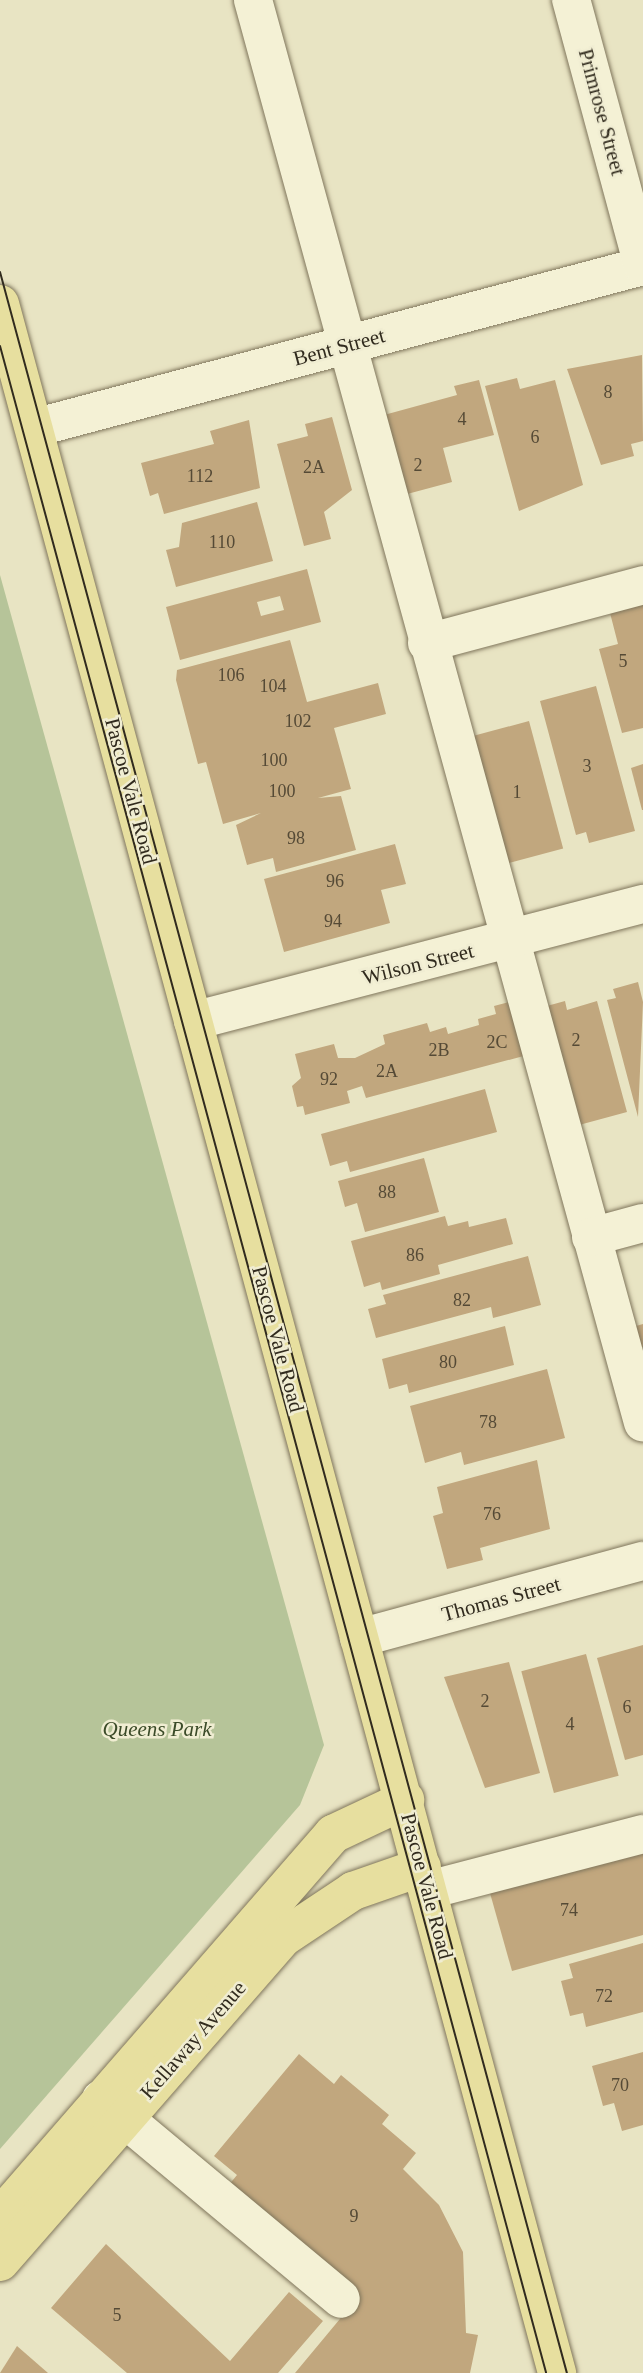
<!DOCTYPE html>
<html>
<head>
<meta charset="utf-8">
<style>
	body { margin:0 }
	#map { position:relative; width:643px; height:2373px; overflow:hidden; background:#e8e4c3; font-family:"Times New Roman",serif }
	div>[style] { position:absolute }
	.green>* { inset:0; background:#b6c499 }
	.building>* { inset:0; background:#c1a77e; transform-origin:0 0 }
	.roads { filter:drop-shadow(0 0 2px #80765c) drop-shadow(0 0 2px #80765c) }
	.minor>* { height:38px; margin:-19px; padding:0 19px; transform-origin:19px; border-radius:19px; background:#f4f1d5 }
	.major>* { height:38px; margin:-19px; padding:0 19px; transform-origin:19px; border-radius:19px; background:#e7df9f }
	.tram>* { height:2px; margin:-1px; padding:0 1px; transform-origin:1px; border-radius:1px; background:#312b1e }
	span { translate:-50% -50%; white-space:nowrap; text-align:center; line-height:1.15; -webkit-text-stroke:5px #f0edd2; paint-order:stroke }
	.number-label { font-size:18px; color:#554a36 }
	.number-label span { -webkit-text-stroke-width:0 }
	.street-label { font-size:21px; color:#312b1e }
	.park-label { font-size:21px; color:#3b4b28; font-style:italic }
</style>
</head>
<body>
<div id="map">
	<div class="green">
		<i style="clip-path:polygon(0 575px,324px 1745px,300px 1805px,0 2149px)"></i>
	</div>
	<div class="building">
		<i style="clip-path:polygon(642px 355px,643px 441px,631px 444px,634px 456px,601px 465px,567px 369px)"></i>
		<i style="clip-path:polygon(517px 378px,520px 389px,555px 380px,583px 485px,519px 511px,485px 386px)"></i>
		<i style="clip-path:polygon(479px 380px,494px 435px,443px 448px,452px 482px,396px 497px,384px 415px,457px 395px,454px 386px)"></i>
		<i style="clip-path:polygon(332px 417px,352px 490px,324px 512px,331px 539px,304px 546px,277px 444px,308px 436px,305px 424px)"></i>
		<i style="clip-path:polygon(249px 420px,260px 488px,164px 514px,158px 493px,150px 496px,141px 463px,214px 444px,210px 431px)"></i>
		<i style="clip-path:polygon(257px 502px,273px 561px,176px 587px,166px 550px,179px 547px,182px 523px)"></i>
		<i style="clip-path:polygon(evenodd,307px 569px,321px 622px,180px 660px,166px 607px,307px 569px,280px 596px,284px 610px,261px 616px,257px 602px,280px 596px)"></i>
		<i style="clip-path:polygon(643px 600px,643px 728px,622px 733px,599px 649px,618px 644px,609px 609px)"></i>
		<i style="clip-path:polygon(290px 640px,307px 702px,378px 683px,386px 714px,334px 728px,351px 789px,318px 798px,341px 796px,356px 850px,276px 872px,273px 858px,247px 865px,236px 825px,261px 813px,223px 824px,206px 762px,198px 764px,176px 680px,177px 670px)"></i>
		<i style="clip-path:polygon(596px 686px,635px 831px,589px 843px,586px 832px,576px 835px,540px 701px)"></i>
		<i style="left:529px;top:721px;width:132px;height:60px;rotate:75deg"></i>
		<i style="clip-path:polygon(643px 764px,643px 810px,642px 810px,631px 768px)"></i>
		<i style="clip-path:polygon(395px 844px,406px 884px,381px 890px,390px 923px,284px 952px,264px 879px)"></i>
		<i style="clip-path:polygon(638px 982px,643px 1002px,638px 1117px,607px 1000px,616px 998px,613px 989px)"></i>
		<i style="clip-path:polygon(517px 1000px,531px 1054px,366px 1098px,362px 1086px,347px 1091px,350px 1103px,305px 1115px,303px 1106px,297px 1107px,292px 1086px,301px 1078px,295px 1054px,334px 1044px,338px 1058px,355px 1058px,385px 1044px,383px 1035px,427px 1023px,430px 1032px,446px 1027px,448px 1034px,479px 1025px,478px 1019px,496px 1014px,494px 1006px)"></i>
		<i style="clip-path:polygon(565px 1001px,567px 1010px,597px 1001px,627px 1112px,568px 1128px,536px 1009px)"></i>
		<i style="clip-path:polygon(485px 1089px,497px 1132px,350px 1172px,347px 1161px,330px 1166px,321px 1134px)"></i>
		<i style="clip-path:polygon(424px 1158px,439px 1212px,365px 1232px,357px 1203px,345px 1207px,338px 1181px)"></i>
		<i style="clip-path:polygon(445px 1216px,448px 1226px,468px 1221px,469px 1227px,506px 1218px,513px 1244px,438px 1265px,440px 1274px,382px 1290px,380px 1282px,364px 1287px,351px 1241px)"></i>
		<i style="clip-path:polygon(528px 1256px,541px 1305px,493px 1318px,491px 1307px,376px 1338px,368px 1309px,386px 1304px,383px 1295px)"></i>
		<i style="clip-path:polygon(643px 1324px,643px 1347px,642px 1347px,636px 1326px)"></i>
		<i style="clip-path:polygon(505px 1326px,514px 1365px,409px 1393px,407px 1384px,389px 1389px,382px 1359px)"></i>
		<i style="clip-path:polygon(547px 1369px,565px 1438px,464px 1465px,461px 1452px,425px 1463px,410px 1406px)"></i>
		<i style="clip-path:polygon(537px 1460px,550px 1529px,480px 1548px,483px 1560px,447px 1569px,433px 1516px,443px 1513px,437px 1487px)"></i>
		<i style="clip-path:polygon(643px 1645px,643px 1755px,625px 1760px,597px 1658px)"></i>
		<i style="left:586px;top:1654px;width:126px;height:67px;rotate:75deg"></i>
		<i style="clip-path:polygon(509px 1662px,540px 1773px,485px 1788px,444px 1677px)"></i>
		<i style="clip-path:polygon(643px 1843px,643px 1935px,512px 1971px,488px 1886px)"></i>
		<i style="clip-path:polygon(643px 1943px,643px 2012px,586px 2027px,583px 2013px,570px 2016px,561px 1981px,573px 1978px,569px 1964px)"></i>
		<i style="clip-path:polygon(643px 2052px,643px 2125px,622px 2131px,614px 2103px,603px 2106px,592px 2066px)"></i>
		<i style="clip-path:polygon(299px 2054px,334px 2084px,341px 2075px,389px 2115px,382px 2124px,416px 2153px,403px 2169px,439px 2205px,463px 2252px,466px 2333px,478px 2335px,470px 2373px,295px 2373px,359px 2296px,228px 2186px,237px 2175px,214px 2156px)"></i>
		<i style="clip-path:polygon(106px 2244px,230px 2361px,289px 2292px,323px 2321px,278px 2373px,127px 2373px,51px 2308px)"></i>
		<i style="clip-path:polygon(17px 2346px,48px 2373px,0 2373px)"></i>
	</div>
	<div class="roads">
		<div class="minor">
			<i style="left:253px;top:0;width:1475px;rotate:74.67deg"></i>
			<i style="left:34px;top:428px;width:630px;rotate:-14.9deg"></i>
			<i style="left:643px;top:266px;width:276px;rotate:-105.1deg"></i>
			<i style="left:427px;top:643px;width:224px;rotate:-15deg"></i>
			<i style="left:193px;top:1021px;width:465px;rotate:-14.6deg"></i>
			<i style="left:591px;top:1237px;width:54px;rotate:-15.1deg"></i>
			<i style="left:359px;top:1638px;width:294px;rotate:-15.2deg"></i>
			<i style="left:428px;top:1890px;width:222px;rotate:-14.6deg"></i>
			<i style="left:101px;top:2099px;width:312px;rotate:39.8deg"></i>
		</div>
		<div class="major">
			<i style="left:0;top:304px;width:2143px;rotate:74.93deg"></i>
			<i style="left:0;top:2217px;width:508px;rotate:-48.99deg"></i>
			<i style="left:333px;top:1834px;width:80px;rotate:-25.3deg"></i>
			<i style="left:0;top:2262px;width:432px;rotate:-48.9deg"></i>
			<i style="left:284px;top:1937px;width:83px;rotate:-33.7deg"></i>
			<i style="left:353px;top:1891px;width:73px;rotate:-19.2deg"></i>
		</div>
	</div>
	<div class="tram">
		<i style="left:0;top:272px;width:2176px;rotate:74.9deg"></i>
		<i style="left:0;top:346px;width:2099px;rotate:74.92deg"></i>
	</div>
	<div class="number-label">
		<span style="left:608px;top:392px">8</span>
		<span style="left:462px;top:419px">4</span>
		<span style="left:535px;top:437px">6</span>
		<span style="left:418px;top:465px">2</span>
		<span style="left:314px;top:467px">2A</span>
		<span style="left:200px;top:476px">112</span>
		<span style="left:222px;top:542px">110</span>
		<span style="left:623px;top:661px">5</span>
		<span style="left:231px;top:675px">106</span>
		<span style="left:273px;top:686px">104</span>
		<span style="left:298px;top:721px">102</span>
		<span style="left:274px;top:760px">100</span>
		<span style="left:587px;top:766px">3</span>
		<span style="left:282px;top:791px">100</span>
		<span style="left:517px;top:792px">1</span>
		<span style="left:296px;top:838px">98</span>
		<span style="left:335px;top:881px">96</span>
		<span style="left:333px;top:921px">94</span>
		<span style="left:576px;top:1040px">2</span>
		<span style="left:497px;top:1042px">2C</span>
		<span style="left:439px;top:1050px">2B</span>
		<span style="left:387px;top:1071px">2A</span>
		<span style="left:329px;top:1079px">92</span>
		<span style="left:387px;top:1192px">88</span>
		<span style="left:415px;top:1255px">86</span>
		<span style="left:462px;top:1300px">82</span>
		<span style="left:448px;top:1362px">80</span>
		<span style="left:488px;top:1422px">78</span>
		<span style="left:492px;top:1514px">76</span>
		<span style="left:485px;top:1701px">2</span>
		<span style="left:627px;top:1707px">6</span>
		<span style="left:570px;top:1724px">4</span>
		<span style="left:569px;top:1910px">74</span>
		<span style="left:604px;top:1996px">72</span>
		<span style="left:620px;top:2085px">70</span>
		<span style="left:354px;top:2216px">9</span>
		<span style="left:117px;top:2315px">5</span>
	</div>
	<div class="street-label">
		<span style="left:602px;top:112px;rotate:75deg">Primrose Street</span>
		<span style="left:339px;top:347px;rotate:-15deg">Bent Street</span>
		<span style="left:131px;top:791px;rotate:75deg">Pascoe Vale Road</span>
		<span style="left:418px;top:964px;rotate:-14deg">Wilson Street</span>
		<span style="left:278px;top:1339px;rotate:75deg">Pascoe Vale Road</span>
		<span style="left:501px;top:1599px;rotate:-15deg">Thomas Street</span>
		<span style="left:427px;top:1886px;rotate:75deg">Pascoe Vale Road</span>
		<span style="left:193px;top:2040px;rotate:-49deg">Kellaway Avenue</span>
	</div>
	<div class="park-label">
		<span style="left:157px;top:1729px">Queens Park</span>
	</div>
</div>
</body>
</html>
